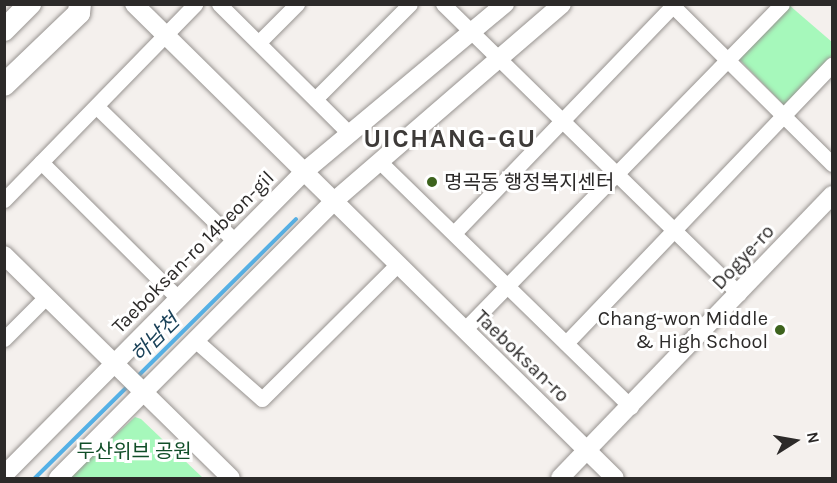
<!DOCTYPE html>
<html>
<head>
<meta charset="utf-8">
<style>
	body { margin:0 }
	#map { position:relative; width:837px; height:483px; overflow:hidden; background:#f4f0ed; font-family:Karla,"Noto Sans KR",sans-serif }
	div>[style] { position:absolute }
	.green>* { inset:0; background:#a6f8bb }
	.stream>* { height:4px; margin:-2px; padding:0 2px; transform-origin:2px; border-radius:2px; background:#54b1e7 }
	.roads { filter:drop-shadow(0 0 2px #979390) drop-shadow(0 0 2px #979390) }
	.minor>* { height:15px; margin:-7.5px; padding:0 7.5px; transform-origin:7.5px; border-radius:7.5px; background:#fff }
	.tertiary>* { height:18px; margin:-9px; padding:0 9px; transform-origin:9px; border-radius:9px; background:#fff }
	.primary>* { height:22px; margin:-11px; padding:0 11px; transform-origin:11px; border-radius:11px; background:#fff }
	.dots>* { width:16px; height:16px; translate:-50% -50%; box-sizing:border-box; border:3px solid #fff; border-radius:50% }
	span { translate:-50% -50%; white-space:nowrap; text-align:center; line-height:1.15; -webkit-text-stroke:6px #fff; paint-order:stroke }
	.poi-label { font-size:20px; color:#2c2a29 }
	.left { translate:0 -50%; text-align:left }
	.right { translate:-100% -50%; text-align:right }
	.street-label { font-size:20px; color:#2c2a29 }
	.park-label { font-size:20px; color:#104e28 }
	.water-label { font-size:21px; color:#1b4259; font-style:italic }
	.district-label { font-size:26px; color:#3d3a38; font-weight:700; letter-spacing:1.5px }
	.frame { position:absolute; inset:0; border:6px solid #2c2a29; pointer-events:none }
	.north { position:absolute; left:765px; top:411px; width:60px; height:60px; -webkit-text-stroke:4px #fff; paint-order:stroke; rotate:79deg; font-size:16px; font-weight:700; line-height:24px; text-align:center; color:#2c2a29 }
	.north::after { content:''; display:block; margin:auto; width:21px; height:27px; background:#2c2a29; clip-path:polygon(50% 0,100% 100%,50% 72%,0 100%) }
</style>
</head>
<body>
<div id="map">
	<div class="green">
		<i style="clip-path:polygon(789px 5px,832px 42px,832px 55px,785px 106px,739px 59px)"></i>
		<i style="clip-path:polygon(135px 417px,141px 419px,203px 478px,68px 478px)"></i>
	</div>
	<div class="stream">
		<i style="left:137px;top:377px;width:224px;rotate:-44.8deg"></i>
		<i style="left:35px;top:478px;width:134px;rotate:-44.7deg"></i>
	</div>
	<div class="roads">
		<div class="minor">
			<i style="left:219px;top:4px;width:183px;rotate:44.8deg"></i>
			<i style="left:443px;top:4px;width:414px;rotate:44.4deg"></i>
			<i style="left:671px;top:4px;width:227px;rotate:44.8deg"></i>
			<i style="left:259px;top:42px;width:54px;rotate:-45deg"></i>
			<i style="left:315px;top:99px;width:134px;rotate:-45deg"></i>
			<i style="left:97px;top:107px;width:192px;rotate:44.2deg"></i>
			<i style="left:379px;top:161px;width:352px;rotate:44.3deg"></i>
			<i style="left:41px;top:162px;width:193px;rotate:44.8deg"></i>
			<i style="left:4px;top:200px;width:274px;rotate:-45.7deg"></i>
			<i style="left:454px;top:233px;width:318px;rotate:-46.1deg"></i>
			<i style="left:464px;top:330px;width:455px;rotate:-45.7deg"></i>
			<i style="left:4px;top:339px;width:59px;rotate:-45deg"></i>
			<i style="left:195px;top:340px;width:89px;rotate:41.4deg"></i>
			<i style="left:262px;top:399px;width:190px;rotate:-44.8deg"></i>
			<i style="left:566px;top:343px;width:385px;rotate:-46.3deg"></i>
		</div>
		<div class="tertiary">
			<i style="left:134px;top:4px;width:675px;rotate:44.58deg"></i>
			<i style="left:4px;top:255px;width:318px;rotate:44.5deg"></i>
			<i style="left:4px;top:475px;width:428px;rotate:-45.3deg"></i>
			<i style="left:305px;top:171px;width:261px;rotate:-39.9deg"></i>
			<i style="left:58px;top:478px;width:391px;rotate:-45.1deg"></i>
			<i style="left:334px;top:201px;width:301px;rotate:-40.8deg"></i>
			<i style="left:560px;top:478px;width:393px;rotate:-46.1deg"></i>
		</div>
		<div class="primary">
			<i style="left:4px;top:30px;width:37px;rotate:-45deg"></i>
			<i style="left:4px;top:85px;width:104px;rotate:-43.8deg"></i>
			<i style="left:79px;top:13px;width:9px;rotate:-84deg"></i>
		</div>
	</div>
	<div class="dots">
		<i style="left:432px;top:182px;background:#3d631d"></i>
		<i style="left:780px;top:330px;background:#3d631d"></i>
	</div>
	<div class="poi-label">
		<span class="left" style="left:444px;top:182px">명곡동 행정복지센터</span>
		<span class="right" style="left:768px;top:330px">Chang-won Middle<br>&amp; High School</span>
	</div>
	<div class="street-label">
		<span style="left:193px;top:252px;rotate:-45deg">Taeboksan-ro 14beon-gil</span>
		<span style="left:743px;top:257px;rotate:-47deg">Dogye-ro</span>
		<span style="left:522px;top:356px;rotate:44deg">Taeboksan-ro</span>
	</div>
	<div class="park-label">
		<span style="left:134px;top:451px">두산위브 공원</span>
	</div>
	<div class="water-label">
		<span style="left:155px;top:338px;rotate:-45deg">하남천</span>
	</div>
	<div class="district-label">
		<span style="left:450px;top:139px">UICHANG-GU</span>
	</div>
	<div class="frame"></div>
	<div class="north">N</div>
</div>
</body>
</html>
